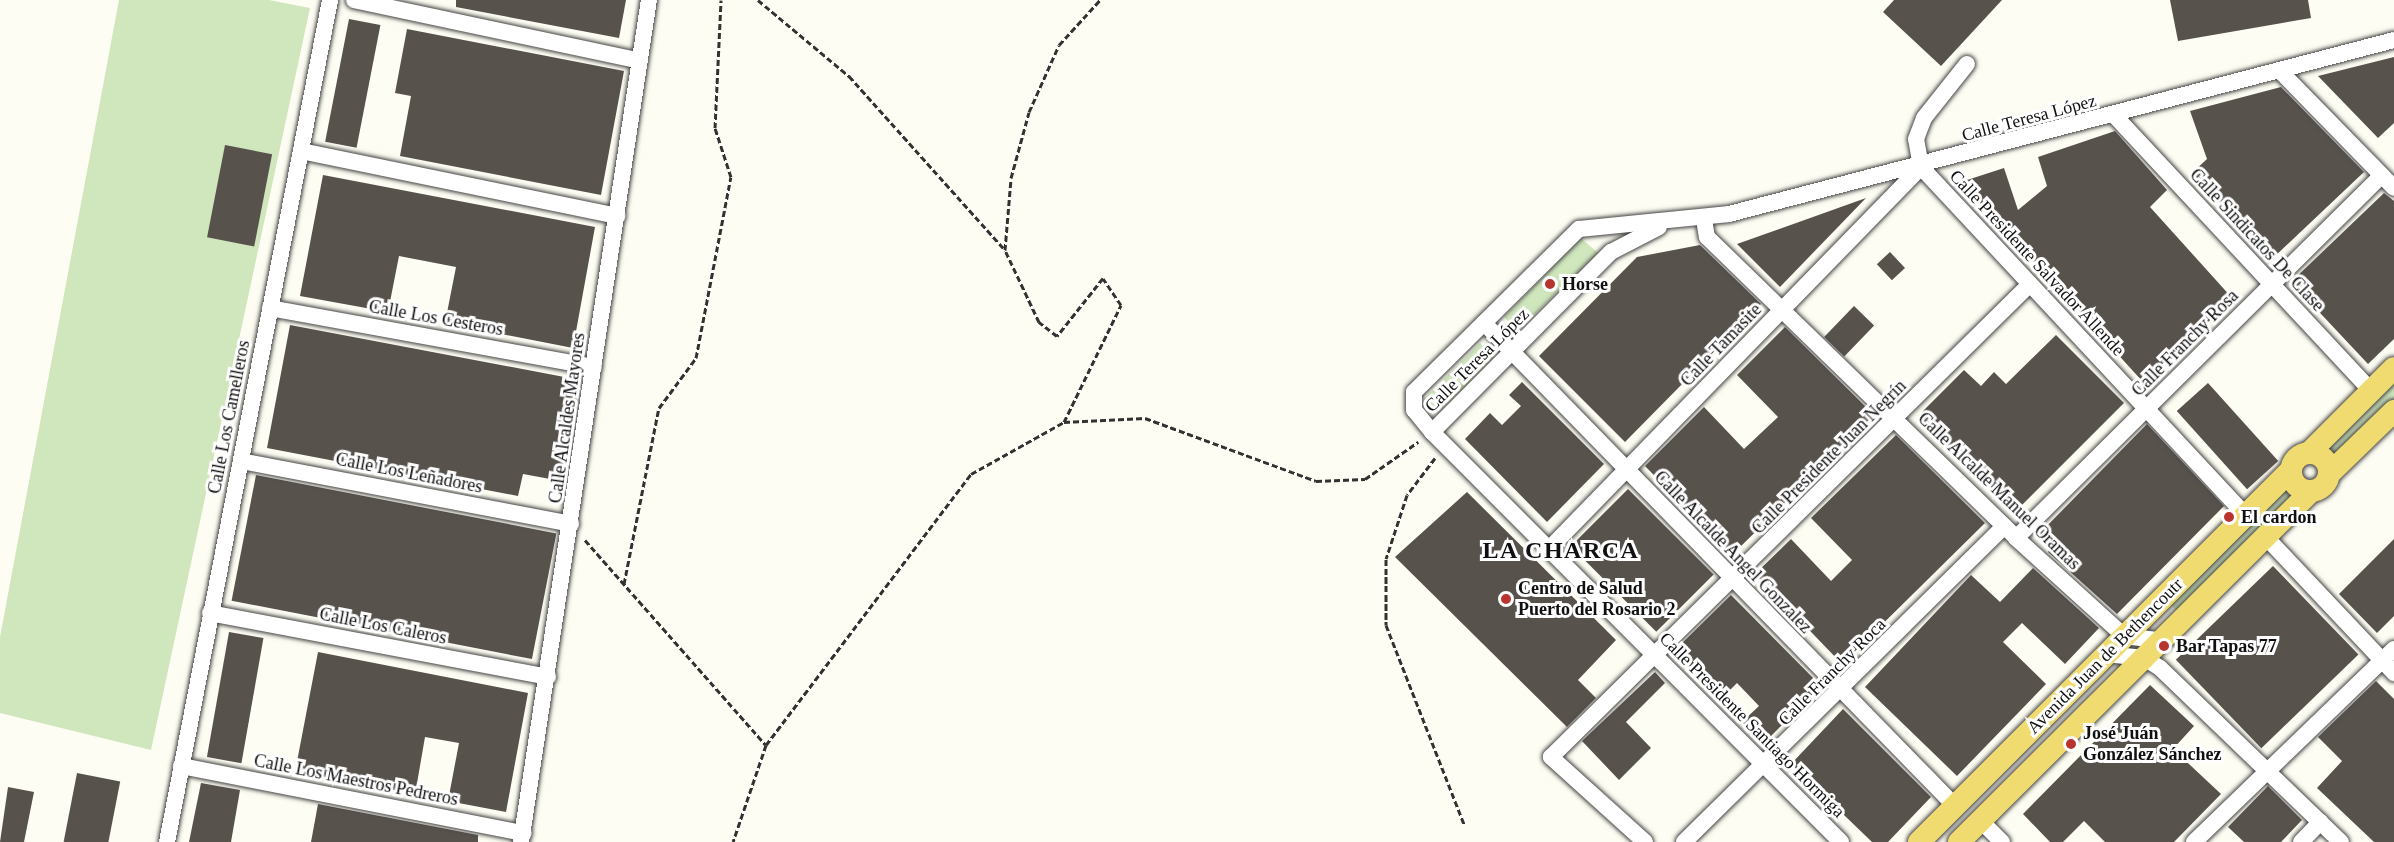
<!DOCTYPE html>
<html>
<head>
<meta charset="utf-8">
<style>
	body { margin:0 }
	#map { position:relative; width:2394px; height:842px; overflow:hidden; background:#fefdf3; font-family:Georgia,serif }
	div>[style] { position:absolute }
	.green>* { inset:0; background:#d0e7be; transform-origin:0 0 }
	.building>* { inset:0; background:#58524d; transform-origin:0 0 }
	.path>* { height:3px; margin-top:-1.5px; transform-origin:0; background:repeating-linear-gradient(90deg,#323232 0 6px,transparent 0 9px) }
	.roads { filter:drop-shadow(0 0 2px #434343) drop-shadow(0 0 2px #434343) }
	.minor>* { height:16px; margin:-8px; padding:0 8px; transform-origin:8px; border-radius:8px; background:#fff }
	.major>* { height:22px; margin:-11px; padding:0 11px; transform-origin:11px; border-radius:11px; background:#f0db71 }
	.major>.ring { margin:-11px; padding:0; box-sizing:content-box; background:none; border:22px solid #f0db71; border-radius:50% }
	.dots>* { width:16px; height:16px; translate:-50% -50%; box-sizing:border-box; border:3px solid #fff; border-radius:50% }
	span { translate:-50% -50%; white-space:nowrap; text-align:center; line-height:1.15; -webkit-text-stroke:6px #fff; paint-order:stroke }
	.street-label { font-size:18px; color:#101010 }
	.poi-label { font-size:18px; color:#101010; font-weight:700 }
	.left { translate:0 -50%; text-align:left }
	.district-label { font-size:24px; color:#101010; font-weight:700; letter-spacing:1.5px }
</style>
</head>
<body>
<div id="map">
	<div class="green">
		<i style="clip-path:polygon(119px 0,269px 0,310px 8px,151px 750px,0 713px,0 637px)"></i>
		<i style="clip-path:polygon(1581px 238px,1598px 253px,1517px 331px,1504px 317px)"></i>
		<i style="left:1480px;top:343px;width:20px;height:79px;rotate:45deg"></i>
		<i style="clip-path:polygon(2394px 380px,2394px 399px,2334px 462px,2322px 447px)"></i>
		<i style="left:2288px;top:486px;width:14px;height:167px;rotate:45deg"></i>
	</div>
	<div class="building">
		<i style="clip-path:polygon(456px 0,626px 0,619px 38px,456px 7px)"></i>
		<i style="clip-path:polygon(1894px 0,2002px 0,1941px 66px,1883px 12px)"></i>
		<i style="clip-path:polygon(2170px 0,2308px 0,2311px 18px,2178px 41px)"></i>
		<i style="left:349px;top:19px;width:32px;height:125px;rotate:11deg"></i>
		<i style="clip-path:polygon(407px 29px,624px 71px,601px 195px,400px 156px,411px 96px,395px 93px)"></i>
		<i style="clip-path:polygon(2394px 57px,2394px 123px,2378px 138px,2318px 76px)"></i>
		<i style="clip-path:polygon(2281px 87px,2364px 172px,2273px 258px,2192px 173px,2207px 159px,2190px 111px)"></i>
		<i style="clip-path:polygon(2115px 131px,2167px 190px,2150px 207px,2233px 299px,2143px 382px,1961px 182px,2004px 168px,2018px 210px,2047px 186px,2038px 157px)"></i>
		<i style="left:225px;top:145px;width:48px;height:94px;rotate:11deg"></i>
		<i style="clip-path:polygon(323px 175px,595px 227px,573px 348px,445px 323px,456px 267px,399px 256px,388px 312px,300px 296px)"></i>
		<i style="clip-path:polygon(2384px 193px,2394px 201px,2394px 339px,2368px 364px,2291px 282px)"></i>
		<i style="clip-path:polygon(1866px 198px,1780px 287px,1737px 244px)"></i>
		<i style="clip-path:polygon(1700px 245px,1761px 304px,1625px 442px,1539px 356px,1637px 257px)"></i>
		<i style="left:1890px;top:252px;width:22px;height:18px;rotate:47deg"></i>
		<i style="left:1854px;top:306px;width:28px;height:43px;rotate:44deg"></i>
		<i style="clip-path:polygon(290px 325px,580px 380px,561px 481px,523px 474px,518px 496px,267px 448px)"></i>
		<i style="clip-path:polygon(1785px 327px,1874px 415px,1732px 555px,1645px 466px,1704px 407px,1744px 449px,1778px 417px,1737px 375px)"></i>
		<i style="clip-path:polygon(2056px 335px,2124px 403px,2014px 513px,1918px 416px,1964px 370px,1981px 386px,1994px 372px,2006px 384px)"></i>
		<i style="clip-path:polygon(1522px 382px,1604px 464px,1547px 522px,1465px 439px,1490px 413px,1502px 425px,1521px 406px,1509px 395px)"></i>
		<i style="left:2208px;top:383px;width:105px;height:42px;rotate:48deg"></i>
		<i style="clip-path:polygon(2147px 424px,2224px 506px,2117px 614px,2048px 552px,2051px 548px,2038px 535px)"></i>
		<i style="clip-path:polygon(1896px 435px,1985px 523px,1842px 664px,1755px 574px,1791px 539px,1831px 581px,1852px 560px,1811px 518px)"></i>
		<i style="left:256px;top:475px;width:306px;height:128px;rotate:11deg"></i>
		<i style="left:1628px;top:489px;width:121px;height:81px;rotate:45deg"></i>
		<i style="clip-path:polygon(1467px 492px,1616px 640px,1578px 680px,1596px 698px,1567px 727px,1395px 557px)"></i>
		<i style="clip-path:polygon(2394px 539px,2394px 616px,2377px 633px,2339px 594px)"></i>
		<i style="left:2273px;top:566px;width:123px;height:135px;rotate:46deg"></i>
		<i style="clip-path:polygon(2033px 568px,2099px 628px,2065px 664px,2022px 623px,2003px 642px,2046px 684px,1957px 776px,1865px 687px,1971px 575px,2000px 602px)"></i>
		<i style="clip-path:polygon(1731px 595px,1821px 686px,1763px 744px,1742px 722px,1759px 706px,1737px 683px,1720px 700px,1673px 652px)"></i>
		<i style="left:229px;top:632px;width:35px;height:127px;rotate:10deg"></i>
		<i style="clip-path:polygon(318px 652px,528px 693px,506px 812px,448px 801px,459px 743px,425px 737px,415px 795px,295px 772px)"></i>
		<i style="clip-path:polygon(1655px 672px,1665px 683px,1626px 722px,1651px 748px,1619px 780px,1582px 741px)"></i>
		<i style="clip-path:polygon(2376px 681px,2394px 699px,2394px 842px,2374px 842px,2317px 788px,2342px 761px,2318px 737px)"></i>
		<i style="clip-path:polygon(2150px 685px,2194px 726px,2173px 749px,2221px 794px,2174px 842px,2105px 842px,2084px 821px,2063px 842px,2050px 842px,2023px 814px)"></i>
		<i style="clip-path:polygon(1843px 709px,1931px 797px,1888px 842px,1872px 842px,1791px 764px)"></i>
		<i style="left:77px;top:773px;width:44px;height:70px;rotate:11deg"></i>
		<i style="clip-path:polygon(201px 783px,240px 790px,231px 842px,189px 842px)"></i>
		<i style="clip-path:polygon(2268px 786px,2302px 820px,2281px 842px,2244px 842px,2228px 827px)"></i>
		<i style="clip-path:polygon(8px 787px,34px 792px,24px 842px,0 842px)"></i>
		<i style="clip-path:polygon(318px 804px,478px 835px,478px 842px,311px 842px)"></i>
	</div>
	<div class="path">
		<i style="left:758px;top:0;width:119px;rotate:39.9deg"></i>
		<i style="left:849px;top:76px;width:234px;rotate:48.1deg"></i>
		<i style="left:1064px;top:422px;width:130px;rotate:-64deg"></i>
		<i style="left:1121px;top:305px;width:32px;rotate:-124deg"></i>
		<i style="left:1103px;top:278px;width:74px;rotate:128.4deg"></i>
		<i style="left:1057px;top:336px;width:23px;rotate:-142deg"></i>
		<i style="left:1039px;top:322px;width:80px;rotate:-115.3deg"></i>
		<i style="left:1005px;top:250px;width:72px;rotate:-85.2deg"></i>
		<i style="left:1011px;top:178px;width:68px;rotate:-74.7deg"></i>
		<i style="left:1029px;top:112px;width:73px;rotate:-65.9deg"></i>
		<i style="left:1059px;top:45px;width:61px;rotate:-47.7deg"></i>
		<i style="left:1435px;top:458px;width:46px;rotate:127.1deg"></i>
		<i style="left:1407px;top:495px;width:67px;rotate:108.2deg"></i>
		<i style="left:1386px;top:559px;width:66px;rotate:90deg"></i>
		<i style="left:1386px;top:625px;width:214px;rotate:68.6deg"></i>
		<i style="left:585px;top:540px;width:273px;rotate:48.6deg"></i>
		<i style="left:766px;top:745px;width:102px;rotate:108.8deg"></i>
		<i style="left:624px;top:584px;width:179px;rotate:-78.8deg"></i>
		<i style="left:659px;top:408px;width:62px;rotate:-53.5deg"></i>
		<i style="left:696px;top:358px;width:184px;rotate:-79.1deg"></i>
		<i style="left:731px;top:177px;width:52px;rotate:-108.1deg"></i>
		<i style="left:715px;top:128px;width:128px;rotate:-87.3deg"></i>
		<i style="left:766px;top:745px;width:340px;rotate:-52.9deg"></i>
		<i style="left:971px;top:474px;width:107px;rotate:-29.2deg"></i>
		<i style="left:1064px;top:422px;width:81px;rotate:-2.8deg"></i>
		<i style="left:1145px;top:418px;width:182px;rotate:20.2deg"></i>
		<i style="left:1316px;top:481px;width:49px;rotate:-2.3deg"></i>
		<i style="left:1365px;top:479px;width:65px;rotate:-34.9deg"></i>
	</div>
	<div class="roads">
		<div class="minor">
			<i style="left:354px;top:0;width:292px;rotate:12deg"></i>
			<i style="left:2280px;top:71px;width:163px;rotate:45.7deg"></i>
			<i style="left:2114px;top:115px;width:377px;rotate:47deg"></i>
			<i style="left:301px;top:151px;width:323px;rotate:11.6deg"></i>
			<i style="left:1921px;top:167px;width:478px;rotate:47deg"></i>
			<i style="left:1921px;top:167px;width:28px;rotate:-100deg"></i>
			<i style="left:1916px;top:139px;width:22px;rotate:-69deg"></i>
			<i style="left:1924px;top:118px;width:69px;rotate:-51.5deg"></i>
			<i style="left:1704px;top:219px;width:18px;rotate:81deg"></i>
			<i style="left:1707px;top:237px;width:431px;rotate:44.2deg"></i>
			<i style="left:2016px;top:538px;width:146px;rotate:42.2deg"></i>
			<i style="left:2124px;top:636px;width:35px;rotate:7deg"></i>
			<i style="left:270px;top:308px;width:329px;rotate:10.3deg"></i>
			<i style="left:1484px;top:323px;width:676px;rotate:45.72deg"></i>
			<i style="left:1432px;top:432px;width:254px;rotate:-45.2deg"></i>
			<i style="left:1611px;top:252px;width:54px;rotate:-27.5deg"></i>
			<i style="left:241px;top:461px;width:336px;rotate:10.8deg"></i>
			<i style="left:2264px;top:535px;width:190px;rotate:46.7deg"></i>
			<i style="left:2016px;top:538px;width:515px;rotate:-44.76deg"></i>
			<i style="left:1549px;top:549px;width:532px;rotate:-45.76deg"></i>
			<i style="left:210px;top:613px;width:344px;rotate:10.7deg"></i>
			<i style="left:2106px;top:654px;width:38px;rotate:6deg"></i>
			<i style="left:2144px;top:658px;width:19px;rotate:32deg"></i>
			<i style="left:2160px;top:668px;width:251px;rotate:43.9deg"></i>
			<i style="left:181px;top:766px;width:349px;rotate:11.1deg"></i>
			<i style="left:1980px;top:820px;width:31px;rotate:45deg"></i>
			<i style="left:167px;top:842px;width:858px;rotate:-79.04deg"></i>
			<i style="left:521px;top:842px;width:852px;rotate:-81.36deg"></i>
			<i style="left:1645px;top:842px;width:127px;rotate:-137.9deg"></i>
			<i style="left:1551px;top:757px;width:673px;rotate:-44.64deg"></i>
			<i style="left:1684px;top:842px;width:450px;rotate:-44.6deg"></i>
			<i style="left:1841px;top:842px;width:579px;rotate:-134.93deg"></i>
			<i style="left:1432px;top:432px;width:28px;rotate:-129deg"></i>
			<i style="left:1414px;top:410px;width:18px;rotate:-90deg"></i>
			<i style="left:1414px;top:392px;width:232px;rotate:-44.7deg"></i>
			<i style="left:1579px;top:229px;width:151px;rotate:-5.7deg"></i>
			<i style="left:1729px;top:214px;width:687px;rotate:-14.66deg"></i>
			<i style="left:2194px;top:842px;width:278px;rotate:-44deg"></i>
			<i style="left:2301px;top:842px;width:28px;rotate:-46deg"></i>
		</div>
		<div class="major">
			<i style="left:2309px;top:453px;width:120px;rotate:-45deg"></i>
			<i class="ring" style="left:2291px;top:453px;width:16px;height:16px"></i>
			<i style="left:2329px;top:474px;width:91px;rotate:-44.1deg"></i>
			<i style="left:1919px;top:842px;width:526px;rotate:-45deg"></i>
			<i style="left:1959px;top:842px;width:497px;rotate:-44.9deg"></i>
		</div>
	</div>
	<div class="dots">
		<i style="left:1550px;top:284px;background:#b8342f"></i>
		<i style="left:2229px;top:517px;background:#b8342f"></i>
		<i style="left:1506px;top:599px;background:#b8342f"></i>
		<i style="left:2164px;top:646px;background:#b8342f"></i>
		<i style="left:2071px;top:744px;background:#b8342f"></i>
	</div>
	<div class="street-label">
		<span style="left:2029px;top:118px;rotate:-15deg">Calle Teresa López</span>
		<span style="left:2257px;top:240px;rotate:47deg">Calle Sindicatos De Clase</span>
		<span style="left:2037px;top:263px;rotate:47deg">Calle Presidente Salvador Allende</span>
		<span style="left:436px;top:318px;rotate:10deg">Calle Los Cesteros</span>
		<span style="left:2185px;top:343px;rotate:-45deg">Calle Franchy Rosa</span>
		<span style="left:1721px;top:345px;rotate:-46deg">Calle Tamasite</span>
		<span style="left:1477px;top:360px;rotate:-45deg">Calle Teresa López</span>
		<span style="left:229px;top:417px;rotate:-79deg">Calle Los Camelleros</span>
		<span style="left:567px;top:418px;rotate:-82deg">Calle Alcaldes Mayores</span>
		<span style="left:1829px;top:457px;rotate:-45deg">Calle Presidente Juan Negrín</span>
		<span style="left:409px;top:473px;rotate:11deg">Calle Los Leñadores</span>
		<span style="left:1999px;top:491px;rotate:44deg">Calle Alcalde Manuel Oramas</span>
		<span style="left:1733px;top:552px;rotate:46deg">Calle Alcalde Angel Gonzalez</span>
		<span style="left:383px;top:626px;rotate:11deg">Calle Los Caleros</span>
		<span style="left:2105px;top:656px;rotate:-45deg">Avenida Juan de Bethencoutr</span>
		<span style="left:1832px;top:672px;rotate:-45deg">Calle Franchy Roca</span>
		<span style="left:1752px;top:725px;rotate:45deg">Calle Presidente Santiago Hormiga</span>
		<span style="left:356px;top:780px;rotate:11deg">Calle Los Maestros Pedreros</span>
	</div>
	<div class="poi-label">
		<span class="left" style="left:1562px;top:284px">Horse</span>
		<span class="left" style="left:2241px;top:517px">El cardon</span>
		<span class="left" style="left:1518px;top:599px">Centro de Salud<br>Puerto del Rosario 2</span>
		<span class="left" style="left:2176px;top:646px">Bar Tapas 77</span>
		<span class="left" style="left:2083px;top:744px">José Juán<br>González Sánchez</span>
	</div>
	<div class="district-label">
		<span style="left:1561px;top:551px">LA CHARCA</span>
	</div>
</div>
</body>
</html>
